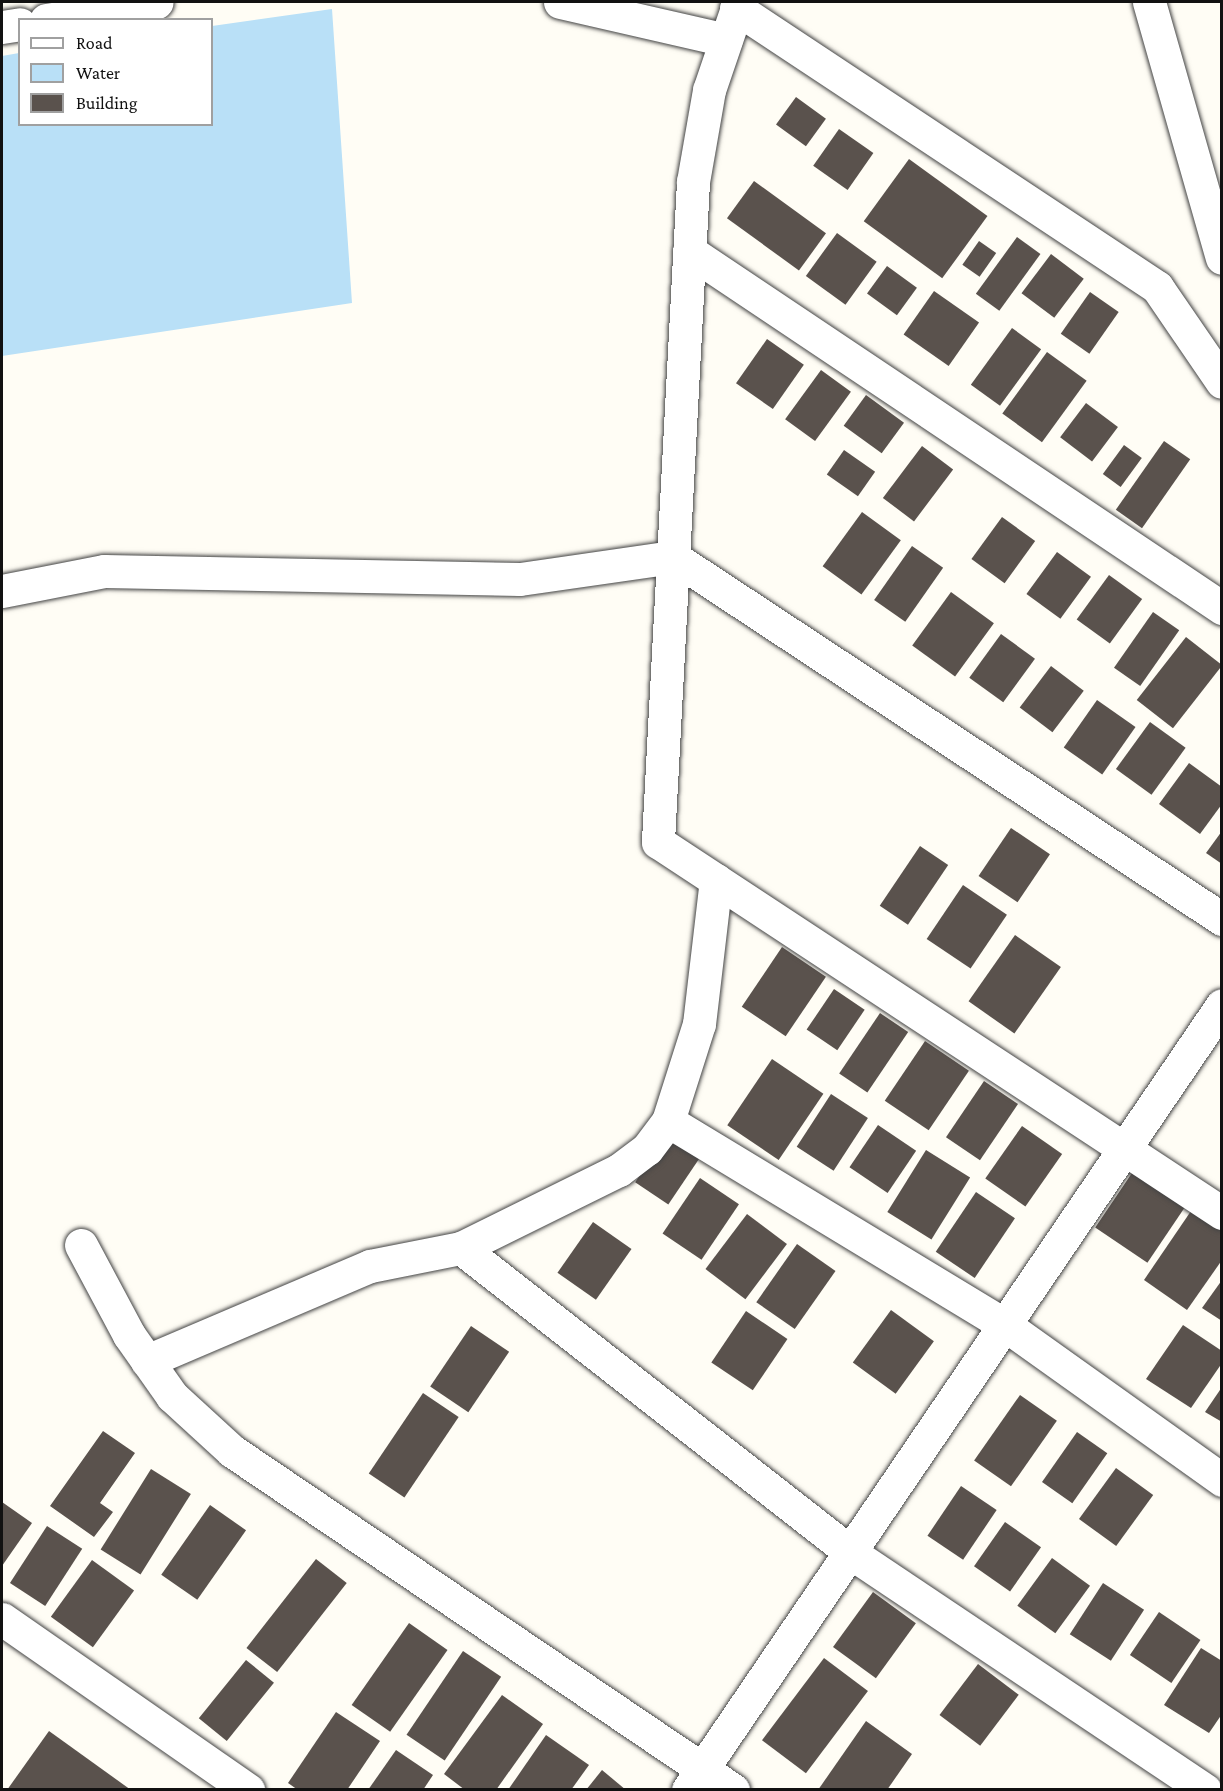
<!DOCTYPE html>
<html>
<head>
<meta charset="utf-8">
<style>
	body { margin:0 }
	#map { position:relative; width:1223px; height:1791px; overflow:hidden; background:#fffdf5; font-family:"Crimson Pro",serif }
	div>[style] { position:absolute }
	.water>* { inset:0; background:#b9e0f7 }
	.building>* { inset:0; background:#5a524d; transform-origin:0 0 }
	.roads { filter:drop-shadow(0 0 2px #444) drop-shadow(0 0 2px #444) }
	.minor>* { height:33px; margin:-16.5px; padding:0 16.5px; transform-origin:16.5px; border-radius:16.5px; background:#fff }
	span { translate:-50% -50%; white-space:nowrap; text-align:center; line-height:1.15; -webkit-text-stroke:6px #fff; paint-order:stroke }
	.frame { position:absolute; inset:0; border:3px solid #111; pointer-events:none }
	.legend { position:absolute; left:18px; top:18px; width:195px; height:108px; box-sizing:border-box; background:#fff; border:2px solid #a0a0a0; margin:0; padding:8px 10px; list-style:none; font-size:18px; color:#111 }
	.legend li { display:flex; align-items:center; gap:12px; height:30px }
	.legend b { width:30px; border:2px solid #a0a0a0 }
</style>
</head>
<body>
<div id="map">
	<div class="water">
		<i style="clip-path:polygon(332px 9px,352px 303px,2px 356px,2px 56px,19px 53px,20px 124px,212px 124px,212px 26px)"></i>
	</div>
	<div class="building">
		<i style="left:796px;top:97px;width:37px;height:34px;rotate:36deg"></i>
		<i style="left:839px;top:129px;width:42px;height:45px;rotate:35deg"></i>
		<i style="left:909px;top:159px;width:97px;height:77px;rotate:36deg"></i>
		<i style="left:754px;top:181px;width:89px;height:46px;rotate:36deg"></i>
		<i style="left:837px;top:233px;width:49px;height:53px;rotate:36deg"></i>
		<i style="left:1017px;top:237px;width:29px;height:70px;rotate:36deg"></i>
		<i style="left:979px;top:241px;width:21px;height:29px;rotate:35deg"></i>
		<i style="left:1051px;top:254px;width:41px;height:49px;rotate:37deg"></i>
		<i style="left:887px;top:266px;width:37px;height:34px;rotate:36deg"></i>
		<i style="left:934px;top:291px;width:55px;height:53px;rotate:35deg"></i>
		<i style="left:1090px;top:292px;width:35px;height:51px;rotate:35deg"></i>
		<i style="left:1012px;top:328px;width:36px;height:70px;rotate:36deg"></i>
		<i style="left:767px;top:339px;width:45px;height:54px;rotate:35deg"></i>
		<i style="left:1047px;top:352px;width:49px;height:76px;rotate:36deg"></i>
		<i style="left:821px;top:370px;width:37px;height:61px;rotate:36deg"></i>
		<i style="left:866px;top:395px;width:47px;height:38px;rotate:36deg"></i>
		<i style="left:1086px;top:403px;width:40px;height:43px;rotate:37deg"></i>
		<i style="left:1164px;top:441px;width:32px;height:84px;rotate:35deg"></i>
		<i style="left:1124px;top:445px;width:22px;height:36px;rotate:36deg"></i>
		<i style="left:922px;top:446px;width:39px;height:65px;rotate:37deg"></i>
		<i style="left:844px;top:450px;width:38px;height:30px;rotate:35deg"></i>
		<i style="left:862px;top:512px;width:48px;height:67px;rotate:36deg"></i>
		<i style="left:1002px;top:517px;width:41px;height:52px;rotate:36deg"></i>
		<i style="left:912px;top:546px;width:38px;height:66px;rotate:35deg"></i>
		<i style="left:1057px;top:552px;width:42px;height:52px;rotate:36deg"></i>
		<i style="left:1109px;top:575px;width:41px;height:55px;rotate:36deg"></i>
		<i style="left:951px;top:592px;width:53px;height:66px;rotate:36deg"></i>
		<i style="left:1153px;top:612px;width:32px;height:68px;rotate:35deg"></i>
		<i style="left:1001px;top:634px;width:42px;height:54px;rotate:36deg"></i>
		<i style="left:1186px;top:637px;width:46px;height:80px;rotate:38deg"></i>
		<i style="left:1051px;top:666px;width:41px;height:52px;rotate:37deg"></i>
		<i style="left:1097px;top:700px;width:47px;height:58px;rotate:35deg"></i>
		<i style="left:1150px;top:722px;width:44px;height:58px;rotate:36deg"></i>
		<i style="clip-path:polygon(1189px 763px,1222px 787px,1222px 804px,1200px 834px,1159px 804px)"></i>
		<i style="left:1011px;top:828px;width:47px;height:58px;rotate:34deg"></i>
		<i style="clip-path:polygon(1222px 831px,1222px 864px,1206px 853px)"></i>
		<i style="left:920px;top:846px;width:34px;height:72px;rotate:34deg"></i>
		<i style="left:963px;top:885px;width:53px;height:65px;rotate:34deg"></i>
		<i style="left:1015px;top:935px;width:56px;height:81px;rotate:35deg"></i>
		<i style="left:782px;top:947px;width:53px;height:72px;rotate:34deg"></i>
		<i style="left:834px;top:989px;width:37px;height:49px;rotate:34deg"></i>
		<i style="left:880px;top:1013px;width:34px;height:73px;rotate:34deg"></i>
		<i style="left:925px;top:1041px;width:53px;height:72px;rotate:34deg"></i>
		<i style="left:772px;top:1059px;width:62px;height:80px;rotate:34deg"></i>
		<i style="left:984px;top:1081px;width:41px;height:68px;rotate:34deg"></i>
		<i style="left:831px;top:1094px;width:44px;height:63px;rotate:33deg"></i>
		<i style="left:878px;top:1125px;width:46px;height:51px;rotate:34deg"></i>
		<i style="left:1022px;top:1126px;width:49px;height:64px;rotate:35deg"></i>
		<i style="left:667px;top:1135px;width:40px;height:57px;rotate:34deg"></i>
		<i style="left:926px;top:1150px;width:52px;height:73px;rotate:32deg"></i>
		<i style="left:1136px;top:1167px;width:63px;height:73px;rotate:34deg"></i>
		<i style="left:700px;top:1178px;width:47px;height:67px;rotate:34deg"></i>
		<i style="left:976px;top:1192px;width:47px;height:72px;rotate:34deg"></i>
		<i style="clip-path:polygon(1191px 1211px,1222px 1231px,1222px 1260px,1187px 1310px,1144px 1280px)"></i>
		<i style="left:747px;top:1214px;width:50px;height:69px;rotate:37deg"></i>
		<i style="left:593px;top:1222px;width:47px;height:62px;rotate:35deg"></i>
		<i style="left:797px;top:1244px;width:47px;height:71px;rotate:35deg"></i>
		<i style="clip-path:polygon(1222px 1280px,1222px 1321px,1202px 1308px)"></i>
		<i style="left:891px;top:1310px;width:53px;height:65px;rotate:36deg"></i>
		<i style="left:746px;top:1311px;width:50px;height:62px;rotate:34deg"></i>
		<i style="clip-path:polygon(1183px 1325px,1222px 1351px,1222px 1363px,1191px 1408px,1146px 1379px)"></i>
		<i style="left:471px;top:1326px;width:46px;height:73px;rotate:34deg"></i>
		<i style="clip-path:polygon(1222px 1387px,1222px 1422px,1205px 1412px)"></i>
		<i style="left:423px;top:1393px;width:43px;height:97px;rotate:34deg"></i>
		<i style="left:1020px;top:1395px;width:45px;height:80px;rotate:35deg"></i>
		<i style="clip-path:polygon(103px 1431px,135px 1453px,100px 1503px,113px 1512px,94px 1537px,50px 1506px)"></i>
		<i style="left:1077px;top:1432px;width:37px;height:61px;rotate:35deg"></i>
		<i style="left:1116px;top:1468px;width:46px;height:63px;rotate:36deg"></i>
		<i style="left:151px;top:1469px;width:47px;height:95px;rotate:32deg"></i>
		<i style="left:961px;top:1486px;width:43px;height:60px;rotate:34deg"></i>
		<i style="clip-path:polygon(2px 1502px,32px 1523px,2px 1566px)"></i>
		<i style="left:210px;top:1505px;width:44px;height:85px;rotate:35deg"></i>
		<i style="left:1005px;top:1522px;width:44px;height:54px;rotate:35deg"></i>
		<i style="left:47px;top:1526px;width:42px;height:68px;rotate:33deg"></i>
		<i style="left:1052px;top:1558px;width:47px;height:59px;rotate:36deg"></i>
		<i style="left:316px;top:1559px;width:39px;height:113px;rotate:38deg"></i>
		<i style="left:92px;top:1560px;width:52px;height:70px;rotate:36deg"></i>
		<i style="left:1103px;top:1583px;width:49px;height:61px;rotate:33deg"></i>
		<i style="left:873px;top:1592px;width:53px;height:68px;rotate:36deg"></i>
		<i style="left:1159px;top:1612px;width:50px;height:52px;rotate:34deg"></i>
		<i style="left:409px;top:1623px;width:47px;height:100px;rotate:35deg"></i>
		<i style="clip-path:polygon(1201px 1648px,1222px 1661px,1222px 1714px,1209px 1733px,1164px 1705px)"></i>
		<i style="left:463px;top:1651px;width:46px;height:101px;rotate:34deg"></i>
		<i style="left:824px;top:1658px;width:55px;height:103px;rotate:37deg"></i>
		<i style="left:246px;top:1660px;width:36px;height:75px;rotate:39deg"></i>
		<i style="left:978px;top:1664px;width:51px;height:64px;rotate:37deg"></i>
		<i style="clip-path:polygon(502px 1695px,543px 1724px,496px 1790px,465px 1790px,444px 1774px)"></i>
		<i style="clip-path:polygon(336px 1712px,380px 1741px,347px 1790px,298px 1790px,288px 1783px)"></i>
		<i style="clip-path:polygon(866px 1721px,912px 1754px,887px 1790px,818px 1790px)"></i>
		<i style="clip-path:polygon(49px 1731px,131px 1790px,7px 1790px)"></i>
		<i style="clip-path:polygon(546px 1735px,589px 1765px,571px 1790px,508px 1790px)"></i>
		<i style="clip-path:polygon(396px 1750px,433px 1775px,423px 1790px,368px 1790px)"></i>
		<i style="clip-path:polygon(602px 1770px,626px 1790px,586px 1790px)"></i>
	</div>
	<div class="roads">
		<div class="minor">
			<i style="left:560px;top:2px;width:170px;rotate:12.9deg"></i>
			<i style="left:739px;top:2px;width:93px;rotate:108.8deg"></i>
			<i style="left:709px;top:90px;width:93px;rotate:99.9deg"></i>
			<i style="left:693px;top:182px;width:661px;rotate:93.04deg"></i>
			<i style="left:658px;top:842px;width:675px;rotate:33.34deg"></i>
			<i style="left:1149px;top:2px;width:266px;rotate:74.1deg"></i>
			<i style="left:736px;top:8px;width:505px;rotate:33.53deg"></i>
			<i style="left:1157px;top:287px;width:115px;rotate:55.6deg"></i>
			<i style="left:46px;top:20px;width:112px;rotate:-9.2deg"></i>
			<i style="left:2px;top:27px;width:18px;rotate:-9deg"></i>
			<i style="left:689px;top:251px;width:642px;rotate:33.81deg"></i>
			<i style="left:2px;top:591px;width:104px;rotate:-11.1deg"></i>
			<i style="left:104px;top:571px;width:416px;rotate:1.1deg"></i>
			<i style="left:520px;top:579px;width:155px;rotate:-8.2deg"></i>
			<i style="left:673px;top:557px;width:658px;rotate:33.4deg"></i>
			<i style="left:668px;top:1121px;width:394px;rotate:31.2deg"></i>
			<i style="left:1005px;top:1325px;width:267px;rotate:35.5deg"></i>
			<i style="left:81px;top:1245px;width:102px;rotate:61.9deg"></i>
			<i style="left:129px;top:1335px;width:75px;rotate:54.8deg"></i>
			<i style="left:172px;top:1396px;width:81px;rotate:42.5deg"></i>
			<i style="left:232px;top:1451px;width:605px;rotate:34.08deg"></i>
			<i style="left:461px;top:1248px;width:495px;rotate:38deg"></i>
			<i style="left:851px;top:1553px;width:426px;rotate:33.8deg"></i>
			<i style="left:147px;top:1361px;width:242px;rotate:-23.1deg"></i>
			<i style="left:370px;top:1266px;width:93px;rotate:-11.2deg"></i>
			<i style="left:461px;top:1248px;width:176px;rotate:-26.3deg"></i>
			<i style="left:619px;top:1170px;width:35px;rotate:-37deg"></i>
			<i style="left:647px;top:1149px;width:35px;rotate:-53deg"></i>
			<i style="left:668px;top:1121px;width:102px;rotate:-72.3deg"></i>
			<i style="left:699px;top:1024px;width:145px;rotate:-83.3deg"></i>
			<i style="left:2px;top:1619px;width:300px;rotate:34.8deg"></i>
			<i style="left:688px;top:1790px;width:949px;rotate:-55.77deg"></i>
		</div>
	</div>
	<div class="frame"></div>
	<ul class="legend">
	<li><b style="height:8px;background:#fff"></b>Road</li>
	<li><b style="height:16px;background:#b9e0f7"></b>Water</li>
	<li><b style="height:16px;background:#5a524d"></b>Building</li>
	</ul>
</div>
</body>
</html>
